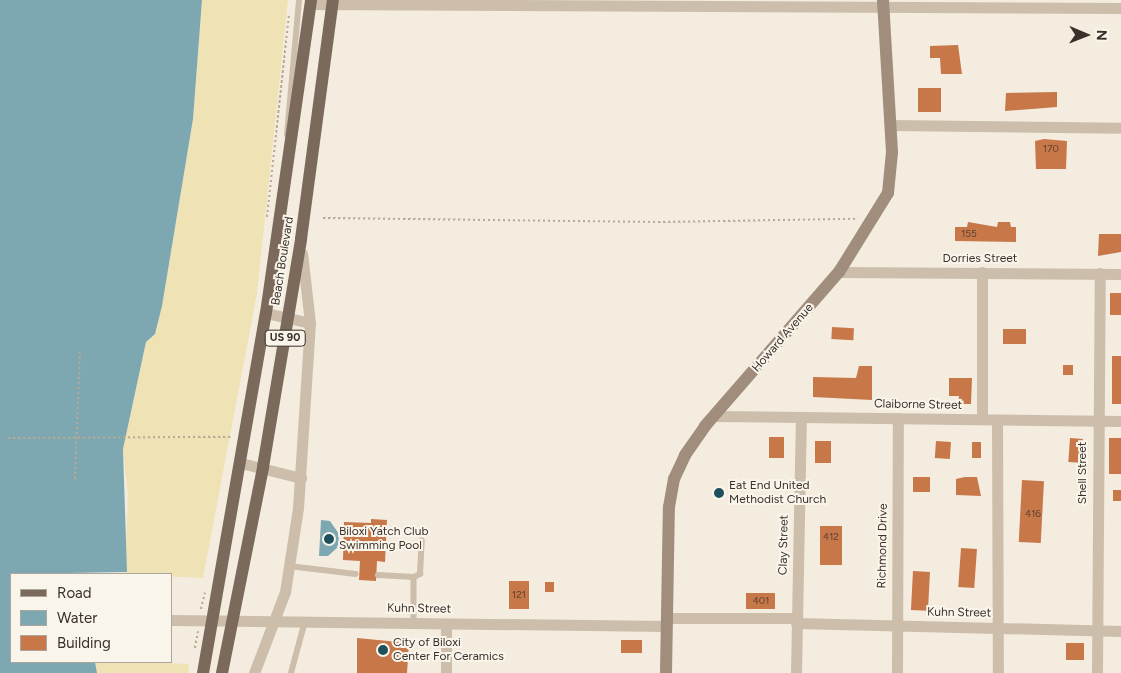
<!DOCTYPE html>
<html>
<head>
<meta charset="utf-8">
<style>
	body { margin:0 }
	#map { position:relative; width:1121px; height:673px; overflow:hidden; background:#f3ecdf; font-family:Figtree,sans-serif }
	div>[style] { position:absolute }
	.sand>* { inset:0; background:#efe2b5 }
	.water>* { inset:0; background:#7da8b1 }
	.building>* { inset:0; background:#c87748; transform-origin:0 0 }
	.path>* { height:2px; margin-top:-1px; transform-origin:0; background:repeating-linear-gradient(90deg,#b8a894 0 2.5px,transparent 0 5px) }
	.service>* { height:5.5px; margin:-2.75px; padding:0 2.75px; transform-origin:2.75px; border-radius:2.75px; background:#ccbeaa }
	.minor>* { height:11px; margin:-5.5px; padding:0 5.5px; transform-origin:5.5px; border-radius:5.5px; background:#ccbeaa }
	.secondary>* { height:12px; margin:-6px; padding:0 6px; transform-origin:6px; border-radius:6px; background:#a08d7b }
	.primary>* { height:12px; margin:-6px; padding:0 6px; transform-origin:6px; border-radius:6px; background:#7b6a5b }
	.dots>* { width:14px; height:14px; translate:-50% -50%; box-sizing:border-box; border:2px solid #faf5eb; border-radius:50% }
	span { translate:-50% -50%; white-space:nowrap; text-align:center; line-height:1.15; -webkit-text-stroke:4px #faf5eb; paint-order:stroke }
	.number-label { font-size:10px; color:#5d4232 }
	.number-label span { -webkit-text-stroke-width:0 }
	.shield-label span { padding:1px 4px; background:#faf5eb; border:1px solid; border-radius:4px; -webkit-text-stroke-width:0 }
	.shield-label { font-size:11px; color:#39302a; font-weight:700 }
	.street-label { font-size:12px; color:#39302a }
	.poi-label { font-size:12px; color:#39302a }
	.left { translate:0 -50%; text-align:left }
	.legend { position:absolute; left:10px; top:573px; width:162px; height:90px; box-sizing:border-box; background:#faf5eb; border:1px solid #ada69e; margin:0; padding:6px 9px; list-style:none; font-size:15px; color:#39302a }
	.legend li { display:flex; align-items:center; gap:10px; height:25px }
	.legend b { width:25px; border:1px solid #ada69e }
	.north { position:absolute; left:1061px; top:10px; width:50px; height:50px; -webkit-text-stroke:4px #faf5eb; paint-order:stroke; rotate:91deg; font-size:14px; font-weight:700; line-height:20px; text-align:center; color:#39302a }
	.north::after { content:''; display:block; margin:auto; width:18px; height:22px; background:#39302a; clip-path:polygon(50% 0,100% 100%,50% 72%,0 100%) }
</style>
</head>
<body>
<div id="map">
	<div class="sand">
		<i style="clip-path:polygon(202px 0,288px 0,257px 293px,203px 578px,125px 574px,128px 495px,123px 449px,146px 342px,155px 334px,162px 306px,193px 119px)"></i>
		<i style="clip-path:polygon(95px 662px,139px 662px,189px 664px,188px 673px,97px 673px)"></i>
	</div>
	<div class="water">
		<i style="clip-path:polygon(0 0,202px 0,193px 119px,162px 306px,155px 334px,146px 342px,123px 449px,127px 572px,11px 574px,11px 662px,95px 662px,97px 673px,0 673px)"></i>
		<i style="clip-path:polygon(321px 520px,330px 521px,339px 534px,338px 547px,328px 556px,319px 556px)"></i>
	</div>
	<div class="building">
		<i style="clip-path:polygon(958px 45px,962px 74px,941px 74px,940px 58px,930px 58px,930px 46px)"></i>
		<i style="left:941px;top:88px;width:24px;height:23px;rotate:90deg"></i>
		<i style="clip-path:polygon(1057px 92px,1057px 107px,1005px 111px,1006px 93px)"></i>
		<i style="clip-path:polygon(1044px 139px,1067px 141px,1066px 169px,1036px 169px,1035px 141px)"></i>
		<i style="clip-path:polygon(968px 222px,997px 227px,998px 222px,1010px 222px,1011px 227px,1016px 227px,1016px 242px,955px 241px,955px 227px,967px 227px)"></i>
		<i style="clip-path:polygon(1099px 234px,1121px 234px,1121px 252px,1098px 256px)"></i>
		<i style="left:1110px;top:293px;width:11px;height:22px"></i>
		<i style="left:832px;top:327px;width:22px;height:12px;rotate:3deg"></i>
		<i style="left:1003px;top:329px;width:23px;height:15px"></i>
		<i style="left:1112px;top:356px;width:9px;height:48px"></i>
		<i style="left:1063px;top:365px;width:10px;height:10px"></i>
		<i style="clip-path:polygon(859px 366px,872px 366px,872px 400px,813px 397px,813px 377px,856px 378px)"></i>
		<i style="clip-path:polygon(949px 378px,972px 378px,971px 404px,958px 404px,959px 396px,949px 396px)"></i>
		<i style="left:769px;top:437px;width:15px;height:21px"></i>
		<i style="left:1070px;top:438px;width:13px;height:24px;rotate:4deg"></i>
		<i style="left:1109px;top:438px;width:12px;height:36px"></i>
		<i style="left:815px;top:441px;width:16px;height:22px"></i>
		<i style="left:936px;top:441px;width:15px;height:17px;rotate:4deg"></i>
		<i style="left:972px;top:442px;width:9px;height:16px"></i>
		<i style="left:913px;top:477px;width:17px;height:15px"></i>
		<i style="clip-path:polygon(965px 477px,977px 477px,981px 496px,956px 495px,956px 479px)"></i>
		<i style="left:1022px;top:480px;width:22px;height:62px;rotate:3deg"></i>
		<i style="left:1113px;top:490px;width:8px;height:11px"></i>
		<i style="clip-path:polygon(371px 519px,387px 520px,385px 562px,377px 561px,376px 581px,359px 580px,360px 561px,343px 560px,344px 522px,371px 523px)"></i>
		<i style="left:820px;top:526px;width:22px;height:39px"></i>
		<i style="left:961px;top:548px;width:16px;height:39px;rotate:4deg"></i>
		<i style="left:913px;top:571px;width:17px;height:39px;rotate:3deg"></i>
		<i style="left:509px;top:581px;width:20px;height:28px"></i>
		<i style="left:545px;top:582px;width:9px;height:10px"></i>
		<i style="left:746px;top:593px;width:29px;height:16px"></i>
		<i style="clip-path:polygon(357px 638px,409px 643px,407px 673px,357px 673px)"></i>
		<i style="left:642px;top:640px;width:13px;height:21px;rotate:90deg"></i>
		<i style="left:1066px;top:643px;width:18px;height:17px"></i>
	</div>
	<div class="path">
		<i style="left:267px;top:217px;width:205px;rotate:-83.8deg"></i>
		<i style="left:323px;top:218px;width:335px;rotate:0.7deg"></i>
		<i style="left:658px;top:222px;width:200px;rotate:-0.9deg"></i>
		<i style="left:8px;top:438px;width:225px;rotate:-0.3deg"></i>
		<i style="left:75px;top:479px;width:129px;rotate:-87.8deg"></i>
		<i style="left:201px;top:609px;width:17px;rotate:-77deg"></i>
		<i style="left:195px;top:648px;width:17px;rotate:-80deg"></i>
	</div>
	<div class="service">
		<i style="left:287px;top:135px;width:136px;rotate:-84.9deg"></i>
		<i style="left:289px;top:566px;width:67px;rotate:6.8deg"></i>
		<i style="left:378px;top:575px;width:36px;rotate:3deg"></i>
		<i style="left:414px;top:577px;width:46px;rotate:90deg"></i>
		<i style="left:414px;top:577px;width:7px;rotate:-27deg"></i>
		<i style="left:420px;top:574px;width:33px;rotate:-87deg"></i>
		<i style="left:291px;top:673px;width:54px;rotate:-74.9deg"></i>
	</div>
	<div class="minor">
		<i style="left:310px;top:4px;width:811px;rotate:0.28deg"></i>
		<i style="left:890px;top:125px;width:231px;rotate:0.7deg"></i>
		<i style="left:839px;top:272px;width:282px;rotate:0.4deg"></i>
		<i style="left:982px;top:272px;width:147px;rotate:90deg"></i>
		<i style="left:266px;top:313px;width:45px;rotate:12.8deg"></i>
		<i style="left:714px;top:416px;width:407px;rotate:0.7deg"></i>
		<i style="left:997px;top:420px;width:253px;rotate:89.8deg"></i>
		<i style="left:241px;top:463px;width:62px;rotate:14deg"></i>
		<i style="left:666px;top:618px;width:130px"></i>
		<i style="left:171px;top:620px;width:495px;rotate:0.7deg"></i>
		<i style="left:796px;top:623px;width:325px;rotate:1.4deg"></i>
		<i style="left:254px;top:673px;width:87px;rotate:-69.1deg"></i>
		<i style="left:285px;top:592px;width:85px;rotate:-81.2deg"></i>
		<i style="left:298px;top:508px;width:185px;rotate:-86.3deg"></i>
		<i style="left:310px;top:323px;width:70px;rotate:-96.5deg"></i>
		<i style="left:446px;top:673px;width:49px;rotate:-90deg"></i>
		<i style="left:796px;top:673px;width:256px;rotate:-88.9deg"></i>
		<i style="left:897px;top:673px;width:255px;rotate:-89.8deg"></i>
		<i style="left:1097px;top:673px;width:400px;rotate:-89.6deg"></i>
	</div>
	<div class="secondary">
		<i style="left:666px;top:673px;width:166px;rotate:-89deg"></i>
		<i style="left:669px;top:507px;width:28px;rotate:-80deg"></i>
		<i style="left:674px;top:479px;width:26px;rotate:-65deg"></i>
		<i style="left:685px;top:455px;width:35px;rotate:-55deg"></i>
		<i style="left:705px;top:426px;width:204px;rotate:-49deg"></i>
		<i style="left:839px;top:272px;width:93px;rotate:-58.2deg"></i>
		<i style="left:888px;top:193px;width:41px;rotate:-84.4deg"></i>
		<i style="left:892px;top:152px;width:152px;rotate:-93.4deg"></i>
	</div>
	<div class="primary">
		<i style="left:203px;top:673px;width:365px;rotate:-80.1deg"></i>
		<i style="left:266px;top:313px;width:316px;rotate:-81.8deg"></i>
		<i style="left:222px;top:673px;width:210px;rotate:-78.7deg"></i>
		<i style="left:263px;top:467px;width:231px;rotate:-80.5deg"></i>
		<i style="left:301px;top:239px;width:241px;rotate:-82.4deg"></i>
	</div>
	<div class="dots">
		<i style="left:719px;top:493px;background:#1e505c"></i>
		<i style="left:329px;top:539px;background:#1e505c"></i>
		<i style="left:383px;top:650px;background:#1e505c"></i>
	</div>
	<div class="number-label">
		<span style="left:1051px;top:149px">170</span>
		<span style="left:969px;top:234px">155</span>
		<span style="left:1033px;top:514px">416</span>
		<span style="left:831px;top:537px">412</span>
		<span style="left:519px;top:595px">121</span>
		<span style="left:761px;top:601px">401</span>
	</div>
	<div class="shield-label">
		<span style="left:285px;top:338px">US 90</span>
	</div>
	<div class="street-label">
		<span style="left:980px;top:259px">Dorries Street</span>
		<span style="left:283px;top:261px;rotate:-81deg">Beach Boulevard</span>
		<span style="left:783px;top:338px;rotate:-49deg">Howard Avenue</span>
		<span style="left:918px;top:405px;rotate:1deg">Claiborne Street</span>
		<span style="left:1083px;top:473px;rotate:-90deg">Shell Street</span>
		<span style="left:784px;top:545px;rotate:-89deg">Clay Street</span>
		<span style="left:883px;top:546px;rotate:-89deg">Richmond Drive</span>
		<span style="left:419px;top:609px;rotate:1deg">Kuhn Street</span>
		<span style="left:959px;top:613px;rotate:1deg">Kuhn Street</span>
	</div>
	<div class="poi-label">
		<span class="left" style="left:729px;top:493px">Eat End United<br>Methodist Church</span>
		<span class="left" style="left:339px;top:539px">Biloxi Yatch Club<br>Swimming Pool</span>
		<span class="left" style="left:393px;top:650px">City of Biloxi<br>Center For Ceramics</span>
	</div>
	<ul class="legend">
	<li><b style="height:6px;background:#7b6a5b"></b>Road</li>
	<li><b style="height:14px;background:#7da8b1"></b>Water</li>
	<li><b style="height:14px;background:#c87748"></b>Building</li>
	</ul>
	<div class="north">N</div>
</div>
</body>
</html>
